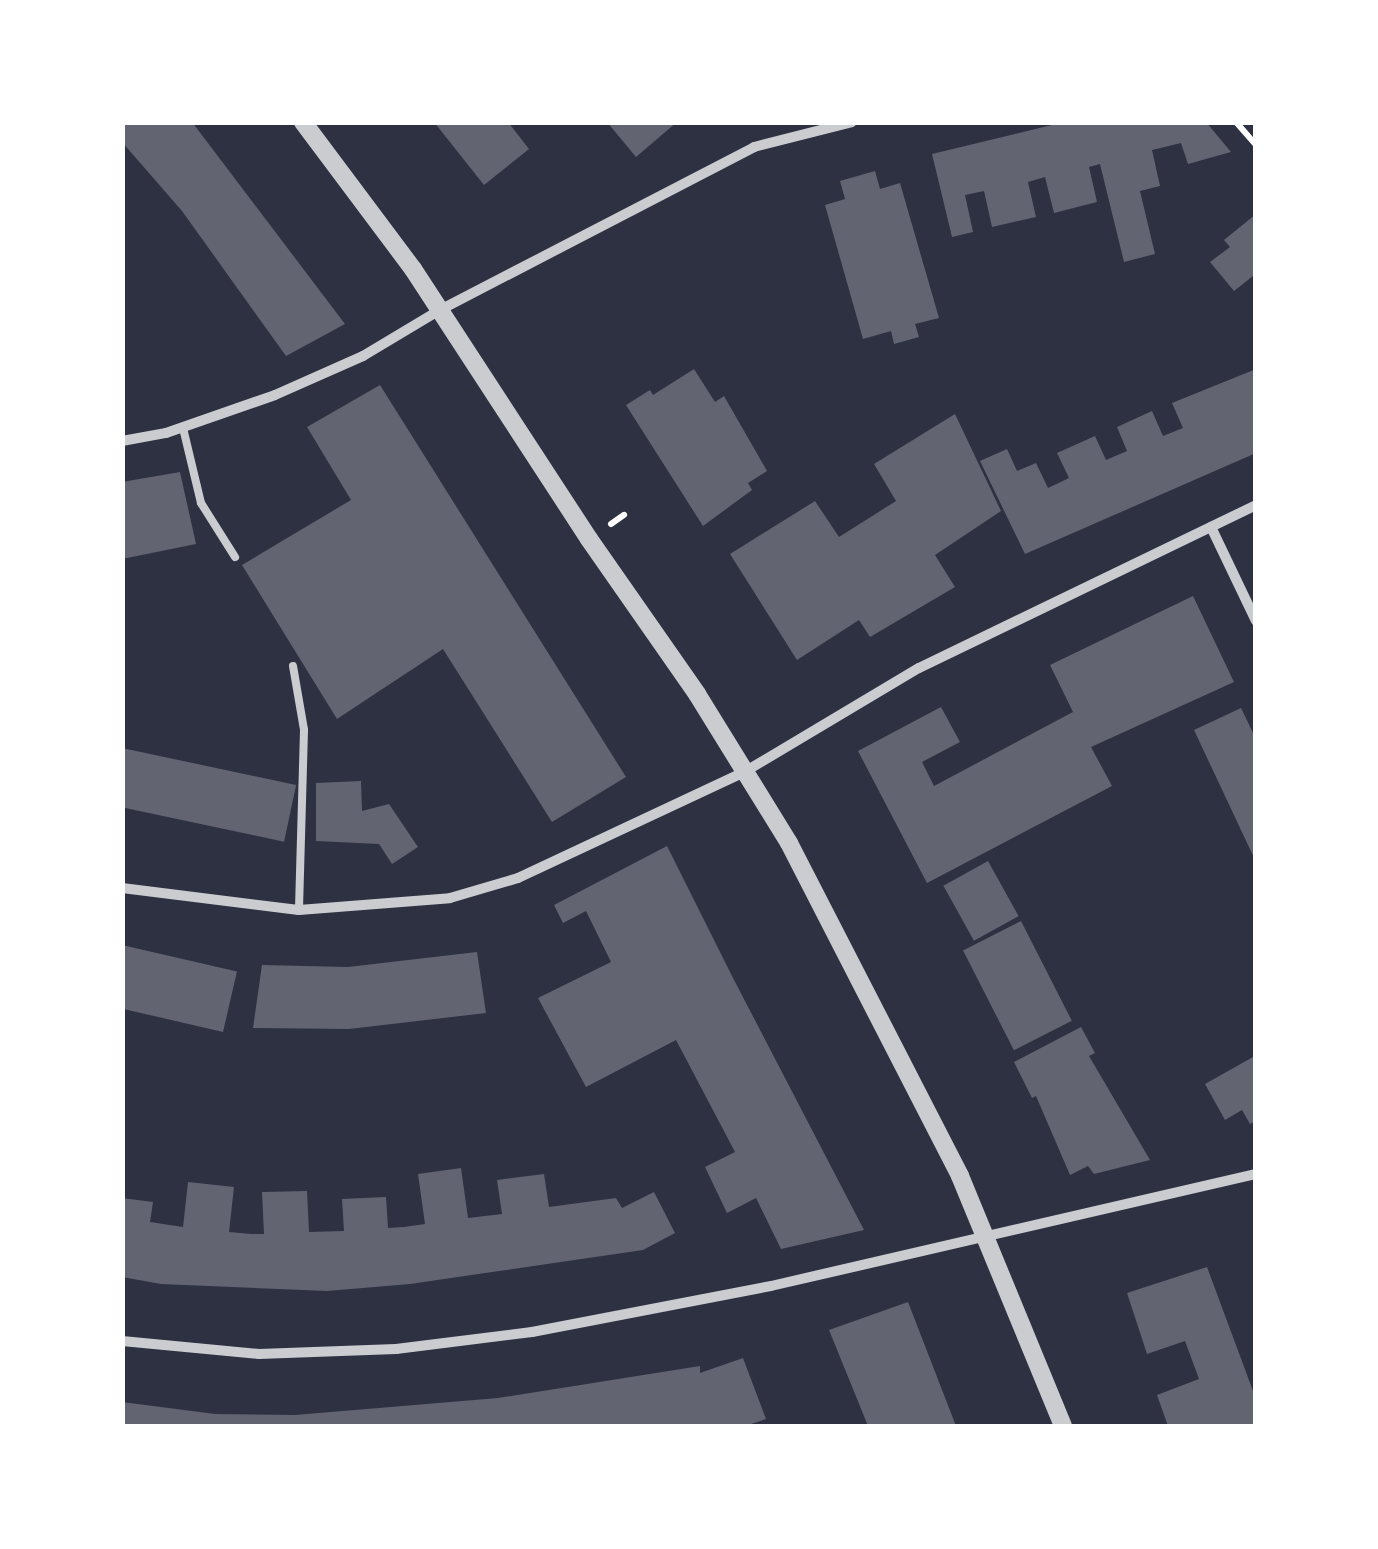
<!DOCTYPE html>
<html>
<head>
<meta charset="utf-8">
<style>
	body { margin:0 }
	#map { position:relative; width:1378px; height:1549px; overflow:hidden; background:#2d3142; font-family:"Fira Sans Condensed",sans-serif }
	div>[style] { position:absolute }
	.building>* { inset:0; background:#626471; transform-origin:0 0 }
	.path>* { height:6px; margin:-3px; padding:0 3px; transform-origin:3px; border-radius:3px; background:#fff }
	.service>* { height:8px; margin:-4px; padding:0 4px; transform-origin:4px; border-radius:4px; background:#caccd0 }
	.minor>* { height:10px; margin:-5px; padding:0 5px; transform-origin:5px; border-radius:5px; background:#caccd0 }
	.tertiary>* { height:18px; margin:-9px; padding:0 9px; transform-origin:9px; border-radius:9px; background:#caccd0 }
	span { translate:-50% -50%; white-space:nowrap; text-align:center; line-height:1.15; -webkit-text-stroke:10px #fff; paint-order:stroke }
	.frame { position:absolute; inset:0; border:125px solid #fff; pointer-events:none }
</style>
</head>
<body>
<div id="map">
	<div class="building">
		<i style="clip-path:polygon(122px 122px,192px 122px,345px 324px,286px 356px,182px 211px,122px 142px)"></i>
		<i style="clip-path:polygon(434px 122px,508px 122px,529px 149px,484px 185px)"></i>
		<i style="clip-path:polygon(607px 122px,677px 122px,636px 157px)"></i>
		<i style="clip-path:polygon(1064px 122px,1206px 122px,1231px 152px,1188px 164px,1181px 143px,1152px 150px,1160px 186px,1140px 191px,1155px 254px,1124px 262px,1100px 164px,1089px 167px,1097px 202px,1054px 213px,1045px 177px,1028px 182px,1036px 217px,992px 227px,984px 191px,965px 195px,973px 232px,952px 237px,932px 154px)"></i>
		<i style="clip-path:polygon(875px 171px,880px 189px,900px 183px,939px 318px,915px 324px,919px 337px,894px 344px,891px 331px,863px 339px,825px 205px,845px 199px,840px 181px)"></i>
		<i style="clip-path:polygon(1256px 214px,1256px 279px,1253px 276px,1234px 291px,1210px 262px,1230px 247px,1224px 240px)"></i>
		<i style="clip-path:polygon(694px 369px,715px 402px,724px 396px,767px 471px,748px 483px,752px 490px,703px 526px,626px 405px,650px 390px,653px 395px)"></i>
		<i style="clip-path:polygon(1256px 369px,1256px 453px,1025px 554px,980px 461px,1007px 449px,1017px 471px,1036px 463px,1048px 488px,1069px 478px,1057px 453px,1095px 436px,1106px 460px,1127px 451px,1117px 427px,1152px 411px,1163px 436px,1183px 428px,1172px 403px)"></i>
		<i style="clip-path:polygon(380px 385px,626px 777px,552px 822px,443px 649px,337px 719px,242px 565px,351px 500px,307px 427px)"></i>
		<i style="clip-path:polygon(955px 414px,1001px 511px,935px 555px,955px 587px,870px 637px,859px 620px,797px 660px,730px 554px,815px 501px,839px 537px,896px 501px,874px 464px)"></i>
		<i style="clip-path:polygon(180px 472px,196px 544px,122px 559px,122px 482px)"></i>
		<i style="clip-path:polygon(1193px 596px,1234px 682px,1091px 747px,1112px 786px,927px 883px,858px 751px,941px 707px,960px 742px,922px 762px,934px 786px,1073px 712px,1050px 665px)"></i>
		<i style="clip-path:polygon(1241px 708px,1256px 739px,1256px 862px,1194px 730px)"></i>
		<i style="left:122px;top:748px;width:178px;height:58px;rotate:12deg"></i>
		<i style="clip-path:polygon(361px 781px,362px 811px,389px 804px,418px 847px,392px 864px,379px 844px,316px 841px,316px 783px)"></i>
		<i style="clip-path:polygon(667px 846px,732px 976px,864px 1230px,781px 1249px,756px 1198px,727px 1213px,705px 1167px,735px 1152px,676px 1040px,586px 1087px,538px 998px,611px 962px,586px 911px,563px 923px,554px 905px)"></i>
		<i style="left:988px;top:861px;width:63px;height:51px;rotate:61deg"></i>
		<i style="left:1021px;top:921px;width:112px;height:65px;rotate:63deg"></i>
		<i style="left:122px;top:945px;width:118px;height:62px;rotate:13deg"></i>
		<i style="clip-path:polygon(477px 952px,486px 1013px,349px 1029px,253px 1028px,262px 965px,348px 967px)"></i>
		<i style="clip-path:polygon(1081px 1027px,1095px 1053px,1089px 1056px,1150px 1160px,1094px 1174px,1088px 1166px,1070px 1175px,1036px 1096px,1032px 1098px,1014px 1062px)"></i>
		<i style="clip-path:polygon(1253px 1057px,1256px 1121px,1250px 1124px,1242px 1110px,1225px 1120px,1205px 1084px)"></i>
		<i style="clip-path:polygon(461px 1168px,468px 1218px,502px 1214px,497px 1180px,544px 1174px,549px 1207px,616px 1198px,622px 1208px,654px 1192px,675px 1233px,643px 1250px,410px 1284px,327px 1291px,161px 1284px,122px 1277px,122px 1198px,153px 1202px,150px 1222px,183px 1227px,188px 1182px,234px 1187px,229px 1232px,251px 1234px,264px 1234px,262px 1192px,307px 1191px,309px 1232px,344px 1231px,342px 1199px,386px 1197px,388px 1228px,404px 1227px,425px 1224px,418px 1174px)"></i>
		<i style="clip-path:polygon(1207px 1267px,1256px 1399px,1256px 1426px,1168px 1426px,1157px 1395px,1199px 1379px,1185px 1341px,1147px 1354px,1127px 1293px)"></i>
		<i style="clip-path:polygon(908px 1302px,956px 1426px,868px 1426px,829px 1330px)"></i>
		<i style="clip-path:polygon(743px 1358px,766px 1419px,745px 1426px,122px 1426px,122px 1402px,215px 1414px,295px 1415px,498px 1398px,700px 1366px,700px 1373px)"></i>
	</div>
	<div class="path">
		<i style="left:1236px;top:122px;width:30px;rotate:49deg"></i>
		<i style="left:611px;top:524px;width:16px;rotate:-35deg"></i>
	</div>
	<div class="service">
		<i style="left:183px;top:428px;width:77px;rotate:76.5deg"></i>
		<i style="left:201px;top:503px;width:64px;rotate:57.8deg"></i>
		<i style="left:293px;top:666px;width:65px;rotate:80.2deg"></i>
		<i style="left:304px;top:730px;width:180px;rotate:91.6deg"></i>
	</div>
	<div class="minor">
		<i style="left:122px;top:441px;width:45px;rotate:-10.3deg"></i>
		<i style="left:166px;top:433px;width:115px;rotate:-19.2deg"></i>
		<i style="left:275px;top:395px;width:96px;rotate:-23.9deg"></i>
		<i style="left:363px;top:356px;width:90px;rotate:-30.9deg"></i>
		<i style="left:440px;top:310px;width:354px;rotate:-27.4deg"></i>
		<i style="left:754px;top:147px;width:101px;rotate:-14.3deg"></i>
		<i style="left:1211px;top:527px;width:104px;rotate:64.4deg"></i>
		<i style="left:122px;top:888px;width:178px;rotate:7.1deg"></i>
		<i style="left:299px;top:910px;width:151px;rotate:-4.5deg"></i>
		<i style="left:450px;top:898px;width:71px;rotate:-16.4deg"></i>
		<i style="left:518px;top:878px;width:252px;rotate:-25.1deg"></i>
		<i style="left:746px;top:771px;width:201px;rotate:-30.8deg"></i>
		<i style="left:919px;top:668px;width:374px;rotate:-25.8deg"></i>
		<i style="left:122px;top:1341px;width:138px;rotate:5.4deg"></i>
		<i style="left:259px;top:1354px;width:137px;rotate:-2.1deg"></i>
		<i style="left:396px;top:1349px;width:137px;rotate:-7.1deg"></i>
		<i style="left:532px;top:1332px;width:243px;rotate:-10.9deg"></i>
		<i style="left:771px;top:1286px;width:498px;rotate:-13deg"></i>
	</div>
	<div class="tertiary">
		<i style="left:303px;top:122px;width:184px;rotate:53.2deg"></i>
		<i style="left:413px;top:269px;width:322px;rotate:56.9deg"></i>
		<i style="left:589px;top:539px;width:189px;rotate:55.1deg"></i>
		<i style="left:697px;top:694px;width:175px;rotate:58.3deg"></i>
		<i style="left:789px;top:843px;width:374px;rotate:62.8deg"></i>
		<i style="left:960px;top:1176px;width:270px;rotate:67.6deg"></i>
	</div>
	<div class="frame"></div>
</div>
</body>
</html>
